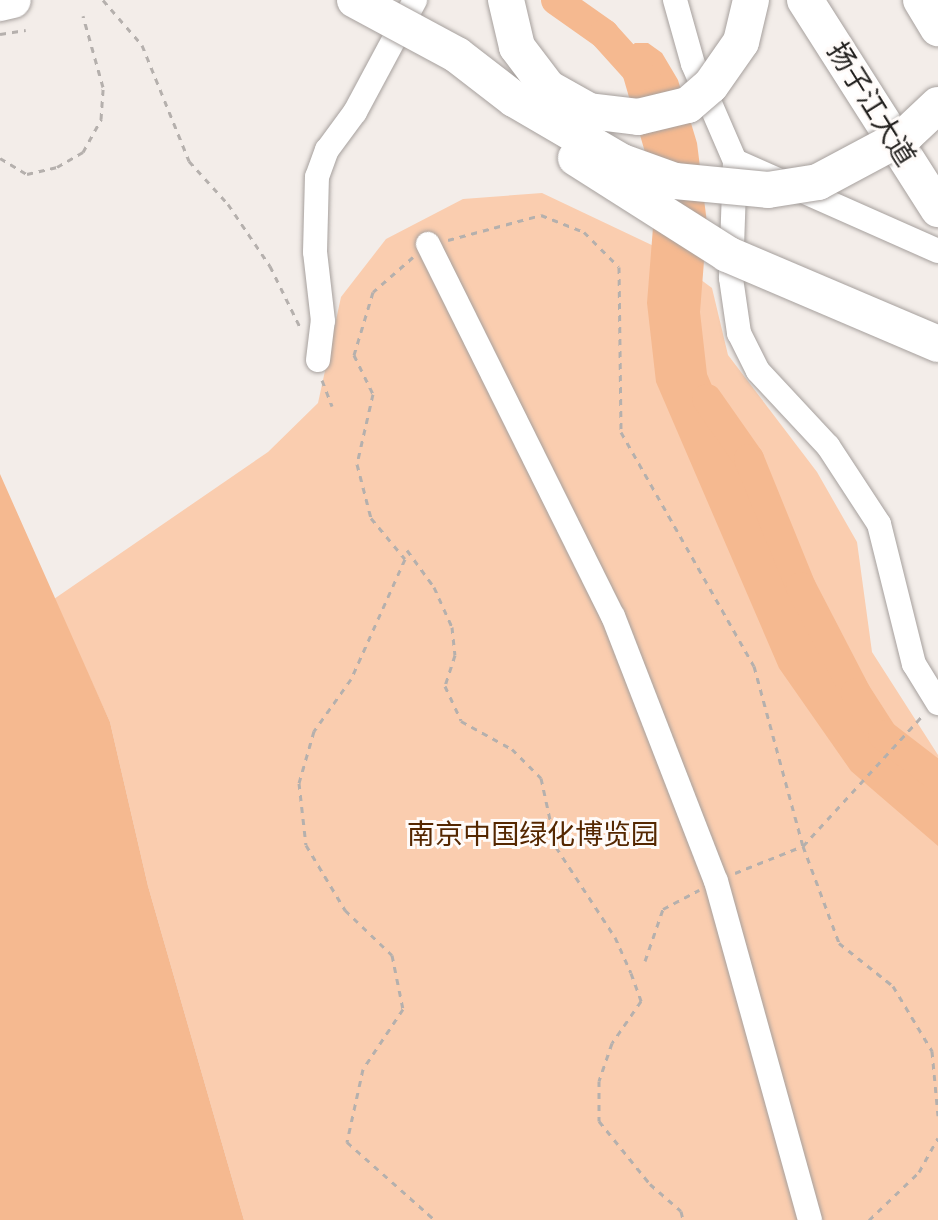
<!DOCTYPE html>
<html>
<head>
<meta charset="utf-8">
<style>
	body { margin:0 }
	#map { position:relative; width:938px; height:1220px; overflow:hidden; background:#f3ede9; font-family:"Public Sans","Noto Sans SC",sans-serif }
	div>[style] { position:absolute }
	.green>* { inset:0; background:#facdaf }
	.water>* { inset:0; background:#f5b990 }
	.river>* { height:30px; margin:-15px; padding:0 15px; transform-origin:15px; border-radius:15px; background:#f5b990 }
	.path>* { height:3px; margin-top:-1.5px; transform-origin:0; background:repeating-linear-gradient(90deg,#b5b0ad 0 6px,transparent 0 12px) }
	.roads { filter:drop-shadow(0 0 2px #a6a09d) drop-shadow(0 0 2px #a6a09d) }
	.minor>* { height:24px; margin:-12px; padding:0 12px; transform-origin:12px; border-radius:12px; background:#fff }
	.highway>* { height:36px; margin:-18px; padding:0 18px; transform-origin:18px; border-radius:18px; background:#fff }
	.bridges { filter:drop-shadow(0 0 2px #a6a09d) drop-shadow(0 0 2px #a6a09d) }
	.highway-bridge>* { height:36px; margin:-18px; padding:0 18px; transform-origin:18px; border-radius:18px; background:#fff }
	span { translate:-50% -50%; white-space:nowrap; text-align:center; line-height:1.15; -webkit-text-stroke:6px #fffbf9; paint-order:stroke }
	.street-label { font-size:28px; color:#252321 }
	.park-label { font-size:28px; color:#552700 }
</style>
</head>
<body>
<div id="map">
	<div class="green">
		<i style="clip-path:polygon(542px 193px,658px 248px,712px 288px,728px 355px,817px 472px,857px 542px,872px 652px,938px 755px,938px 1220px,244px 1220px,148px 886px,110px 722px,54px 599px,268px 452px,318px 403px,341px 297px,386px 239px,463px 199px)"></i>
	</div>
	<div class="water">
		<i style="clip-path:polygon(635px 43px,648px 43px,662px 53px,678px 80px,697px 143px,707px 223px,700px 312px,707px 374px,825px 650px,889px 739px,938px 782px,938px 846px,851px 771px,779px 668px,656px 382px,647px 303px,654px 215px,649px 166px,622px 73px,621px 54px)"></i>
		<i style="clip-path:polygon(0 474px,110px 722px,148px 886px,244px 1220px,0 1220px)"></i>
	</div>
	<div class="river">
		<i style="left:556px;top:0;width:59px;rotate:35.3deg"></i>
		<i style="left:604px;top:34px;width:67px;rotate:48deg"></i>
		<i style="left:707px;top:399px;width:73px;rotate:55deg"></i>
		<i style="left:749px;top:459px;width:138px;rotate:67.9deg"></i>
		<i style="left:801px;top:587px;width:119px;rotate:62.6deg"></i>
		<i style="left:856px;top:693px;width:50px;rotate:57.3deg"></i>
		<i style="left:883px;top:735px;width:69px;rotate:37.4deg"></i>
	</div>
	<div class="path">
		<i style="left:103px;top:0;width:60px;rotate:49.1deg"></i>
		<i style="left:142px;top:45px;width:125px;rotate:67.9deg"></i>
		<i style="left:189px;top:161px;width:58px;rotate:47.8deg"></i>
		<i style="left:228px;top:204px;width:75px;rotate:55.9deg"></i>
		<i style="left:270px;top:266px;width:70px;rotate:63.8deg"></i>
		<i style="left:0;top:34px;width:26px;rotate:-9deg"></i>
		<i style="left:0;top:158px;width:31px;rotate:31deg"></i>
		<i style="left:27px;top:174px;width:31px;rotate:-13deg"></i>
		<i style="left:57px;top:167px;width:30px;rotate:-30deg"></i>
		<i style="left:83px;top:152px;width:38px;rotate:-61deg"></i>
		<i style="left:101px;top:119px;width:32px;rotate:-86deg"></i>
		<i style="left:103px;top:87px;width:74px;rotate:-105.7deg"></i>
		<i style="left:448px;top:240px;width:96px;rotate:-15deg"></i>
		<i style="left:541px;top:215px;width:46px;rotate:21.6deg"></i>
		<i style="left:584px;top:232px;width:49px;rotate:45deg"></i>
		<i style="left:619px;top:267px;width:165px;rotate:89.3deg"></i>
		<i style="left:621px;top:432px;width:269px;rotate:60.4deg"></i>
		<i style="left:754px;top:666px;width:187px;rotate:74.8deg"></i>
		<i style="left:803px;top:846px;width:103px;rotate:69.6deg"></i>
		<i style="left:839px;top:943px;width:69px;rotate:38.5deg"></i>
		<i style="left:893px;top:986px;width:76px;rotate:59deg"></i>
		<i style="left:932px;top:1051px;width:65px;rotate:84.7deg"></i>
		<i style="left:413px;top:257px;width:53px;rotate:138.8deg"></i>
		<i style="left:373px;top:292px;width:66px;rotate:106.8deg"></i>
		<i style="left:354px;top:355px;width:43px;rotate:64deg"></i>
		<i style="left:373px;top:394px;width:72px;rotate:102.9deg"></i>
		<i style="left:357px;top:464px;width:56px;rotate:75.5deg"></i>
		<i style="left:371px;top:518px;width:53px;rotate:50.3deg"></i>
		<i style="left:405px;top:559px;width:132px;rotate:114.2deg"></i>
		<i style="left:351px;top:679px;width:64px;rotate:125.4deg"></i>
		<i style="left:314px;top:731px;width:54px;rotate:106.1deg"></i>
		<i style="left:299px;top:783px;width:62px;rotate:83.6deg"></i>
		<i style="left:306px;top:845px;width:76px;rotate:59deg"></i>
		<i style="left:345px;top:910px;width:65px;rotate:43.8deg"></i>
		<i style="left:392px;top:955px;width:55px;rotate:78.5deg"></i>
		<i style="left:403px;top:1009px;width:72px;rotate:123.7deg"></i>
		<i style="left:363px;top:1069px;width:75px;rotate:102.4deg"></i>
		<i style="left:347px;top:1142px;width:118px;rotate:41.6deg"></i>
		<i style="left:322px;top:380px;width:28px;rotate:69deg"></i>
		<i style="left:407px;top:550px;width:46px;rotate:53.9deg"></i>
		<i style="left:434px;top:587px;width:44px;rotate:65.8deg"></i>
		<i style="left:452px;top:627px;width:28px;rotate:84deg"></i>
		<i style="left:455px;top:655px;width:33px;rotate:108deg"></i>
		<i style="left:445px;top:686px;width:38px;rotate:65deg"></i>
		<i style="left:461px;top:721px;width:58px;rotate:28.8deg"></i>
		<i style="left:512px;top:749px;width:41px;rotate:45deg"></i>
		<i style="left:541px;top:778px;width:71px;rotate:77.7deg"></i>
		<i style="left:556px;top:847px;width:108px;rotate:56.8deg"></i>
		<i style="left:615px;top:937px;width:39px;rotate:66deg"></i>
		<i style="left:631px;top:973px;width:30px;rotate:70deg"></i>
		<i style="left:641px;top:1001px;width:51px;rotate:124.6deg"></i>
		<i style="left:612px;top:1043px;width:40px;rotate:108.9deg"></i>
		<i style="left:599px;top:1081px;width:40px;rotate:90deg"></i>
		<i style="left:599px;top:1121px;width:81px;rotate:51deg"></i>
		<i style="left:650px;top:1184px;width:41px;rotate:41.1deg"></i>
		<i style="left:681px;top:1211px;width:9px;rotate:77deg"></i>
		<i style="left:735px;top:873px;width:73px;rotate:-21.7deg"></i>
		<i style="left:803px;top:846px;width:179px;rotate:-47.5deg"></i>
		<i style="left:645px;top:961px;width:55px;rotate:-70.9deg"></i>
		<i style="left:663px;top:909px;width:41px;rotate:-27.8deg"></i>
		<i style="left:869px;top:1220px;width:69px;rotate:-43.8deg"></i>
		<i style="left:919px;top:1172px;width:39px;rotate:-61deg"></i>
	</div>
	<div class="roads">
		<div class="minor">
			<i style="left:675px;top:0;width:66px;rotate:74.3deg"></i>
			<i style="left:693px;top:64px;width:106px;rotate:66.6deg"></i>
			<i style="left:735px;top:161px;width:117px;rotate:92deg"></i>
			<i style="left:731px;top:278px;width:56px;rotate:81.7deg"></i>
			<i style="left:739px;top:333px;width:42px;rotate:63.4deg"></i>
			<i style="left:758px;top:371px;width:103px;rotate:47deg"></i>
			<i style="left:828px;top:446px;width:93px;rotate:56.8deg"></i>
			<i style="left:879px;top:524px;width:144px;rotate:76deg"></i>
			<i style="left:914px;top:664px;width:46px;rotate:58.4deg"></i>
			<i style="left:735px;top:161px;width:222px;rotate:23.9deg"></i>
			<i style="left:428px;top:244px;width:415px;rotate:63.6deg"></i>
			<i style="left:613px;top:616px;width:284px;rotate:68.8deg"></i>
			<i style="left:716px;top:881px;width:352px;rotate:74.5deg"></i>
			<i style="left:318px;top:360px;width:39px;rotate:-83deg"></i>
			<i style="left:323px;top:321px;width:69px;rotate:-96.6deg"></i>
			<i style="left:315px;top:252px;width:75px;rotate:-88.5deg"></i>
			<i style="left:317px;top:177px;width:29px;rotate:-70deg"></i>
			<i style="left:327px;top:150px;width:47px;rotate:-53.6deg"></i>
			<i style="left:355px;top:112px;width:127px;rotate:-61.8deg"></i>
		</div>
		<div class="highway">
			<i style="left:805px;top:0;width:248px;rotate:57.5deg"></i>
			<i style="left:921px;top:0;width:33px;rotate:59deg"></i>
			<i style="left:0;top:3px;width:13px;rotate:-13deg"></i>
		</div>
	</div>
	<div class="bridges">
		<div class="highway-bridge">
			<i style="left:355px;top:0;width:116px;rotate:28.3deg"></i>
			<i style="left:457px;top:55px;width:72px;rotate:37.7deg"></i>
			<i style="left:514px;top:99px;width:125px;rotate:30.3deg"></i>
			<i style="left:622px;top:162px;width:56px;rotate:19.7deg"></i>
			<i style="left:675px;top:181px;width:93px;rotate:5.5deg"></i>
			<i style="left:768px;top:190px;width:51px;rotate:-9.1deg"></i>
			<i style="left:818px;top:182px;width:100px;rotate:-28.1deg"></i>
			<i style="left:906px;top:135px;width:44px;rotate:-43.2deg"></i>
			<i style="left:506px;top:0;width:48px;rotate:76.8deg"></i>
			<i style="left:517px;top:47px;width:51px;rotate:52.9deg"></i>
			<i style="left:548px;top:88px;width:47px;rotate:29.3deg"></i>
			<i style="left:589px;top:111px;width:49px;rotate:7deg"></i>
			<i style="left:638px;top:117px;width:51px;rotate:-13.5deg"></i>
			<i style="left:688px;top:105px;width:30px;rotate:-41deg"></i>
			<i style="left:711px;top:85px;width:52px;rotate:-55.1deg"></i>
			<i style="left:741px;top:42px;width:43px;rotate:-76.6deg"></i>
			<i style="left:576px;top:158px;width:179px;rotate:32.4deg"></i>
			<i style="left:727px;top:254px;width:229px;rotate:23.1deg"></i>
		</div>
	</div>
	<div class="street-label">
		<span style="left:872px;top:104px;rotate:58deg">扬子江大道</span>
	</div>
	<div class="park-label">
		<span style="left:533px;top:834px">南京中国绿化博览园</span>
	</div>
</div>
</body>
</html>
